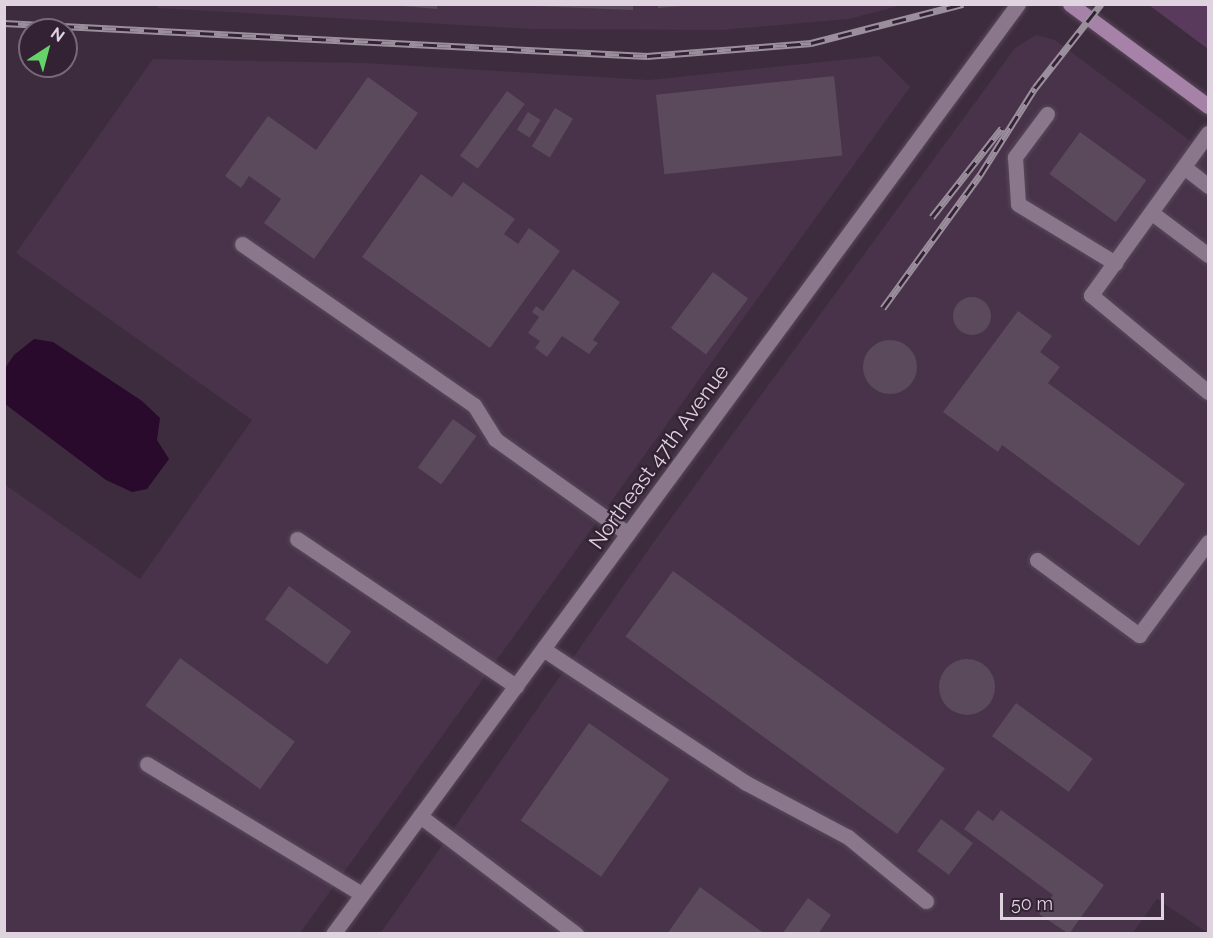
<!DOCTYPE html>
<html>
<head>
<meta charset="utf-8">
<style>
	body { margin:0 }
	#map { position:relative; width:1213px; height:938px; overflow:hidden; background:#3d2c3e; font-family:Raleway,sans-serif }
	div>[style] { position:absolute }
	.built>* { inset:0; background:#48334a }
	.green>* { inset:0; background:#593a5c }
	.water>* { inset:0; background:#29092c }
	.building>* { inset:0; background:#5b495c; transform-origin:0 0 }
	.round { border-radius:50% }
	.roads { filter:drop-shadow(0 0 2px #584959) drop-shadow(0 0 2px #584959) }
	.minor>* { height:15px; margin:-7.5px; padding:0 7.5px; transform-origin:7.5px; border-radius:7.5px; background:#8a778c }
	.major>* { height:15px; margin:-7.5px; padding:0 7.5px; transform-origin:7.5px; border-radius:7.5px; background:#a681a8 }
	.rail>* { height:7px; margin-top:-3.5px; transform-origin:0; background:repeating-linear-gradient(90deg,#332234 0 14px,#9c8f9d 0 28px); box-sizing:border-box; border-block:2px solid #9c8f9d }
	span { translate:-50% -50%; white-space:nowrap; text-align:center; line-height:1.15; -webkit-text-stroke:4.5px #332234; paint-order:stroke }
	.street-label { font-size:21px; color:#ded3de }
	.frame { position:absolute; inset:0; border:6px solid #ded3de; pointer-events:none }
	.north { position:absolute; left:18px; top:18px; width:60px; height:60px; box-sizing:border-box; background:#332234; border:2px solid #776978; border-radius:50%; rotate:36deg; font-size:16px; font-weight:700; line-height:24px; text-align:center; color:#ded3de }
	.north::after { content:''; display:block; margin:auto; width:21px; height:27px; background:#64d468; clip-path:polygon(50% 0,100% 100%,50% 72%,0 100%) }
	.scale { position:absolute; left:1000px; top:893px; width:164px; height:27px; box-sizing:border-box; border:3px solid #ded3de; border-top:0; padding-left:8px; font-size:18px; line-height:21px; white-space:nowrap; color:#ded3de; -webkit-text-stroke:4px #332234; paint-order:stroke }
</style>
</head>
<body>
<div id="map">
	<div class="built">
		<i style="clip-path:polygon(157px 5px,902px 5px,849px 19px,721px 30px,532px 29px,158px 8px)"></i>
		<i style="clip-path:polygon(1036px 35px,1055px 40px,1208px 154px,1208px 933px,1157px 899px,1132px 934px,380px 934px,658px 536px,1015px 48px)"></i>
		<i style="clip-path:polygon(879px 56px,910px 87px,300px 933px,5px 933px,4px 484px,140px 579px,252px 420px,16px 253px,153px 59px,365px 63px,649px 80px)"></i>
	</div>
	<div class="green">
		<i style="clip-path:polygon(1149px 5px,1208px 5px,1208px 49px)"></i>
	</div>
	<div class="water">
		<i style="clip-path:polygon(34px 339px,53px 342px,142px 401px,160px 418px,157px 440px,169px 459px,147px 489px,132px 492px,106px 480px,5px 404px,5px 368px,14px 355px)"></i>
	</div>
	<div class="building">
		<i style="clip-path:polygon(483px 4px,633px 4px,633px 10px)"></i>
		<i style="clip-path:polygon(658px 4px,683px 4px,683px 6px,658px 8px)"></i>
		<i style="clip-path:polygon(390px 5px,437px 5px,437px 9px)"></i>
		<i style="left:834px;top:76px;width:80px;height:179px;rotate:84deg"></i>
		<i style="clip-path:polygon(368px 77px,418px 113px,314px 259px,264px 223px,281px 199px,249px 176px,241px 188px,225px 176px,268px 116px,316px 150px)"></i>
		<i style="left:507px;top:91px;width:22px;height:80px;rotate:36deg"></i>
		<i style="left:555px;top:108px;width:21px;height:45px;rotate:31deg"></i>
		<i style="left:528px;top:112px;width:15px;height:21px;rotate:32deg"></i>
		<i style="left:1080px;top:132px;width:82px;height:52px;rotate:36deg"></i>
		<i style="clip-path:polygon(421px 174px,452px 197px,463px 182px,515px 219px,504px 234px,518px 244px,529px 228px,560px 251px,490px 348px,362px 257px)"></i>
		<i style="clip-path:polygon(573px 269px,620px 302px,593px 340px,598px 343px,589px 354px,562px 336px,547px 357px,535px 348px,540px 341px,528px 333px,539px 317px,532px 312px,536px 306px,543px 311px)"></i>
		<i style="left:713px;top:272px;width:44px;height:70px;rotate:37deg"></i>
		<i class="round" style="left:953px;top:297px;width:38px;height:38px"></i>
		<i style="clip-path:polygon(1018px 311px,1052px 336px,1040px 352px,1060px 367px,1048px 383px,1185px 484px,1139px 546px,1002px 445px,998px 452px,943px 412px)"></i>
		<i class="round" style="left:863px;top:340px;width:54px;height:54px"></i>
		<i style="left:453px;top:419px;width:29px;height:60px;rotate:36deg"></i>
		<i style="left:673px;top:571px;width:336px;height:81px;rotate:36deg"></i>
		<i style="left:289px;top:586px;width:77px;height:41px;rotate:36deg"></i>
		<i style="left:180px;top:658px;width:142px;height:59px;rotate:36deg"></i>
		<i class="round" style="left:939px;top:659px;width:56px;height:56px"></i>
		<i style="left:1016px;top:703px;width:95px;height:41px;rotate:36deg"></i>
		<i style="left:589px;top:723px;width:98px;height:119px;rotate:35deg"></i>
		<i style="clip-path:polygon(978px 810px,993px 821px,1001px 810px,1104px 885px,1069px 934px,1039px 914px,1053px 895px,964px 829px)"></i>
		<i style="left:941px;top:819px;width:40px;height:40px;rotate:37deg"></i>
		<i style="clip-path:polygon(700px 887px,765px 934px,667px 934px)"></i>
		<i style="clip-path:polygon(808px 898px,831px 915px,818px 934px,782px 934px)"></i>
	</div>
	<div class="roads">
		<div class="minor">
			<i style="left:1047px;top:114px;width:54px;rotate:126.7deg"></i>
			<i style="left:1015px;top:157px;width:47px;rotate:86.3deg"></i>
			<i style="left:1018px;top:204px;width:114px;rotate:31.3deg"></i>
			<i style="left:1208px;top:133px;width:200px;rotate:125.8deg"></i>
			<i style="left:1091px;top:295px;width:152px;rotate:39.7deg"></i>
			<i style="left:1184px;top:167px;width:31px;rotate:38deg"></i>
			<i style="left:1152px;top:213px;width:70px;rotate:36.9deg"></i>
			<i style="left:242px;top:244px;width:282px;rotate:34.8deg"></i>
			<i style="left:474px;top:405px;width:40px;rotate:58deg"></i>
			<i style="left:495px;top:439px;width:163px;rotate:35.5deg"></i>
			<i style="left:297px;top:539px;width:264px;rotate:33.9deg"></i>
			<i style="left:1037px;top:560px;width:127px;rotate:36.3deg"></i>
			<i style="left:1139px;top:635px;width:116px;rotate:-53.4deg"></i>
			<i style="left:543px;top:649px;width:243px;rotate:33.4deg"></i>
			<i style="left:746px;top:783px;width:115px;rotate:27.9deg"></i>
			<i style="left:848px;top:837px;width:101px;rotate:39.4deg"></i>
			<i style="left:147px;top:764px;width:251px;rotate:31.2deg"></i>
			<i style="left:420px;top:816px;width:196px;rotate:37.1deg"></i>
			<i style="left:333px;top:934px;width:1155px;rotate:-53.63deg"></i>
		</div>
		<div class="major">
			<i style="left:1070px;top:4px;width:172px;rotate:36.5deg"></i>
		</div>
	</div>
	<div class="rail">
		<i style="left:4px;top:23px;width:644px;rotate:2.94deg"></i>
		<i style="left:647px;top:56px;width:165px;rotate:-4.5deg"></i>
		<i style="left:811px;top:43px;width:157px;rotate:-14.4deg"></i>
		<i style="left:932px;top:217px;width:113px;rotate:-51.8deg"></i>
		<i style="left:883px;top:308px;width:165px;rotate:-53.9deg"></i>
		<i style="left:980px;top:175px;width:103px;rotate:-57.7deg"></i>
		<i style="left:1035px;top:88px;width:107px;rotate:-51.8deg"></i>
	</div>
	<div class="street-label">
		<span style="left:659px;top:457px;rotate:-54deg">Northeast 47th Avenue</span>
	</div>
	<div class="frame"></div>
	<div class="north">N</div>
	<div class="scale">50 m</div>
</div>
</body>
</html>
